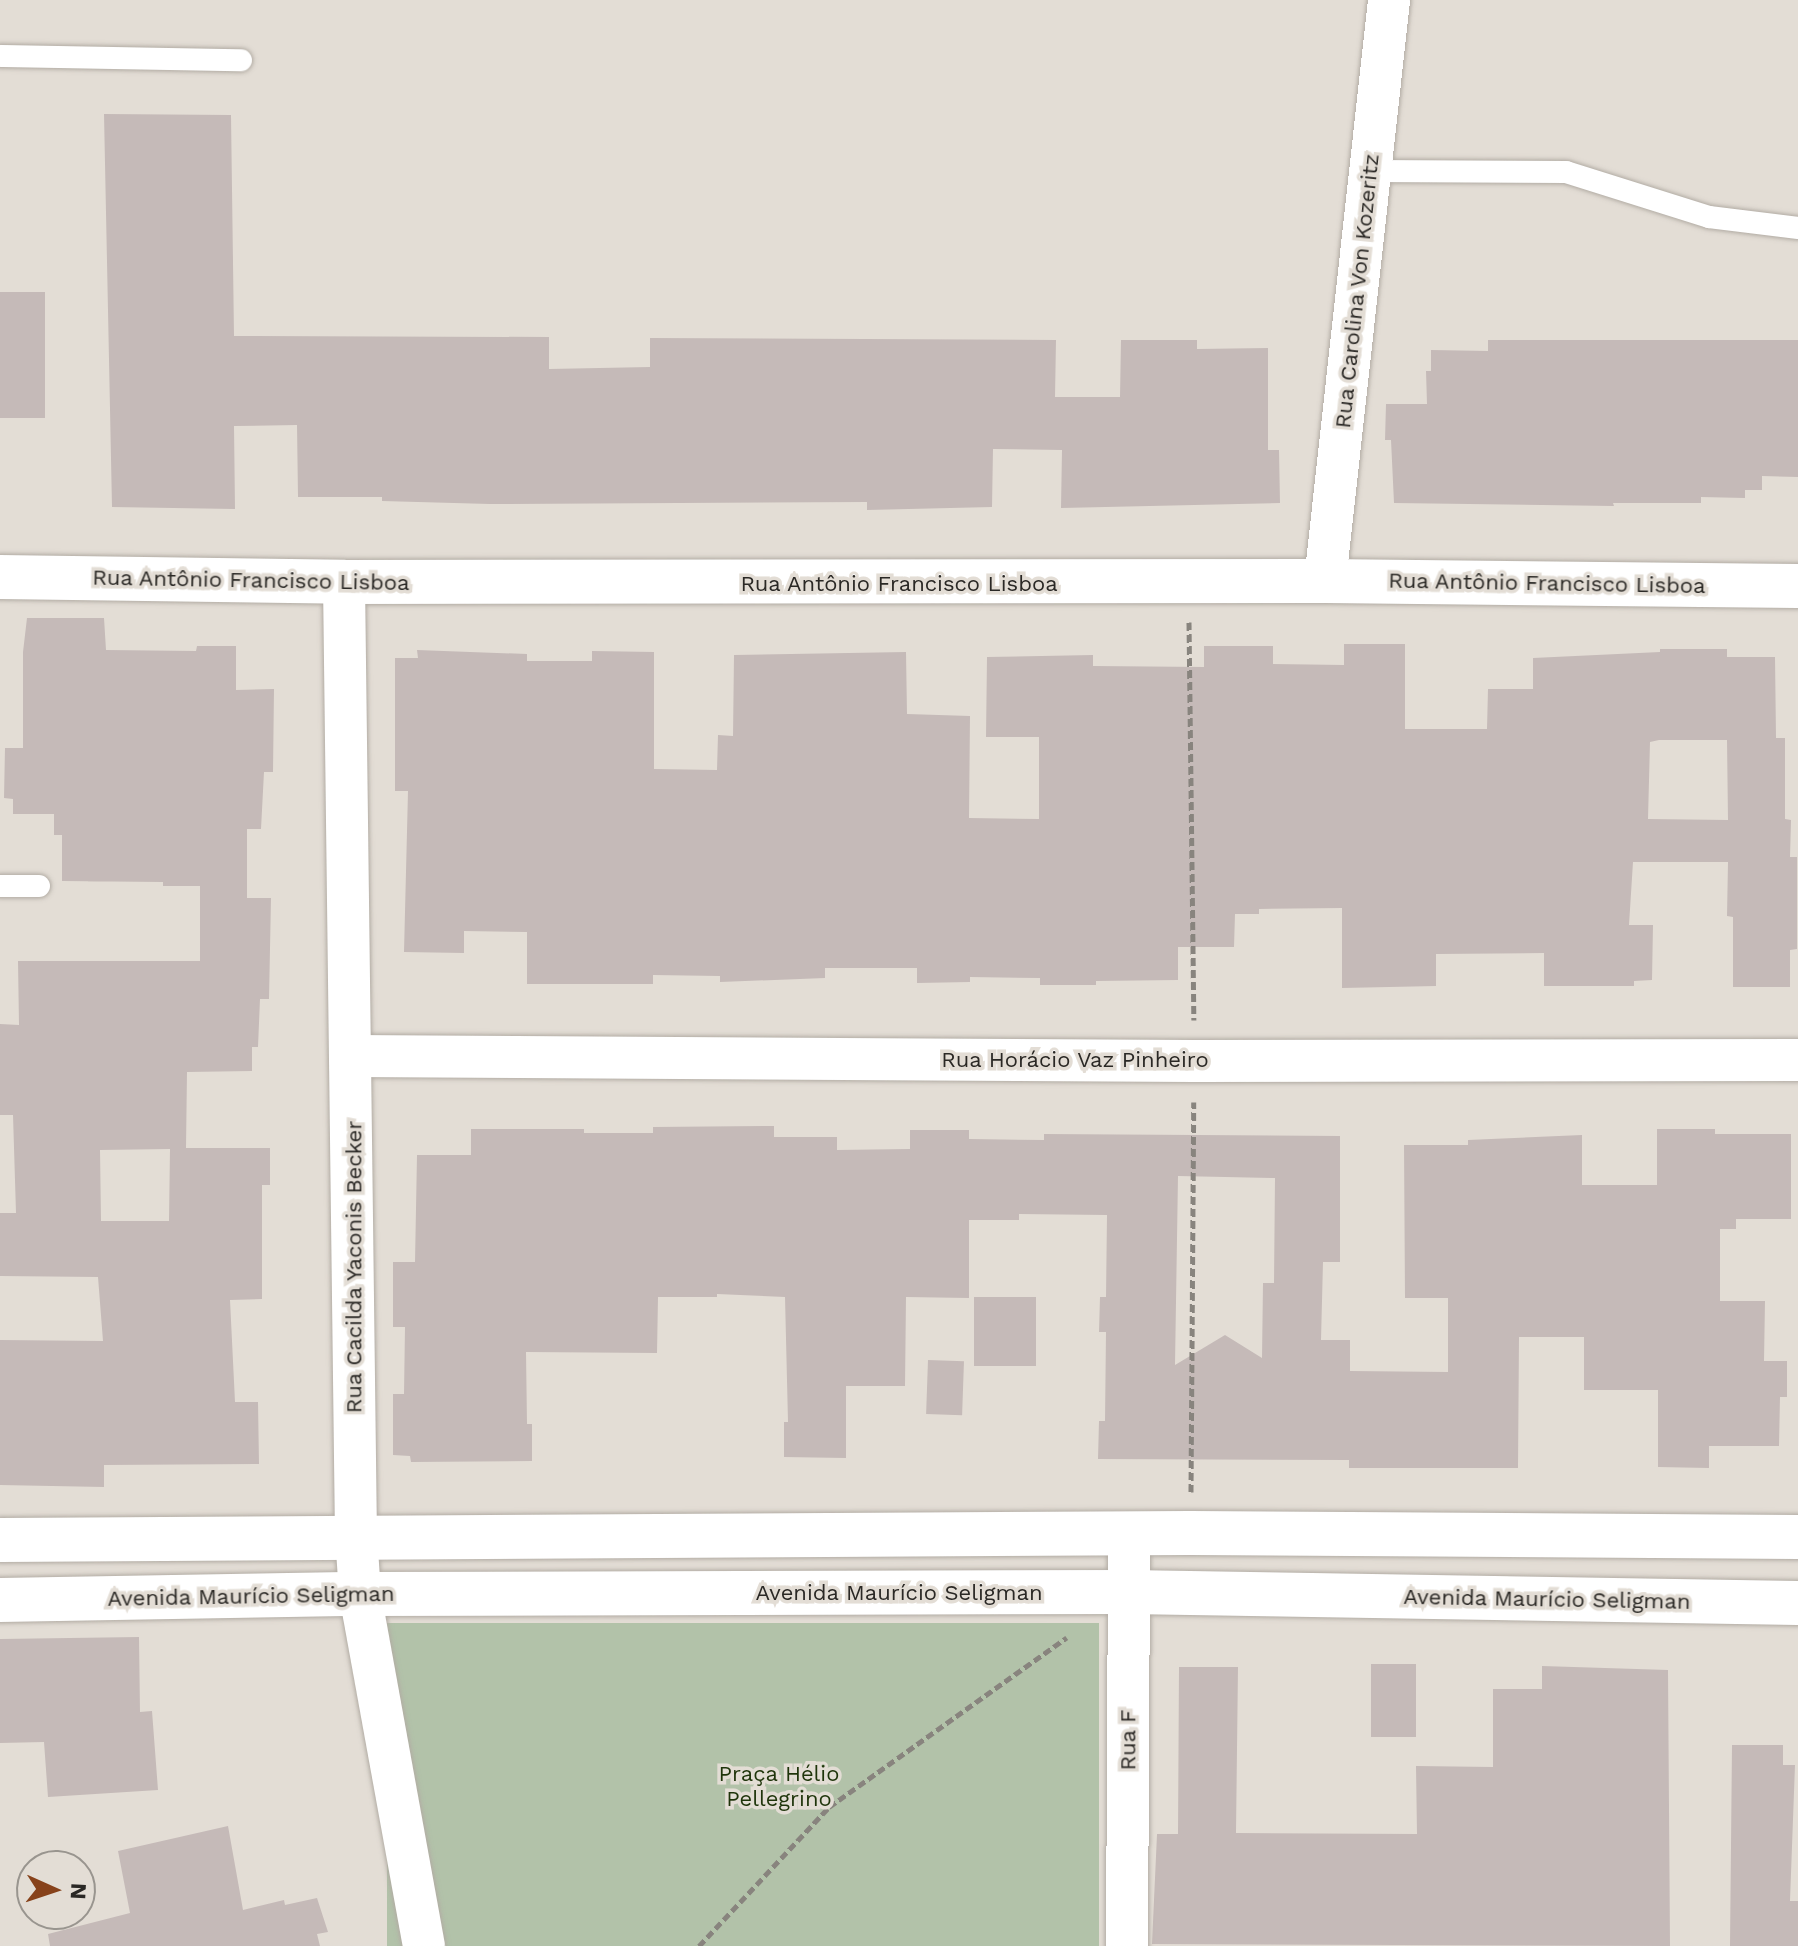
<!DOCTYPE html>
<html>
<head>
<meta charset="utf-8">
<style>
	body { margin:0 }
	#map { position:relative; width:1798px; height:1946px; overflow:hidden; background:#e3ddd5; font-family:"Work Sans",sans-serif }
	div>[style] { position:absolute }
	.green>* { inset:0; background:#b2c2a9; transform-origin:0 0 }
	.building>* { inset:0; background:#c5bab8; transform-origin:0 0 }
	.path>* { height:5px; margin-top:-2.5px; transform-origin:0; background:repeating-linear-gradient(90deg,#88847e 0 8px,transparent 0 12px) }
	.roads { filter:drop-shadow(0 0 2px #b2aca4) drop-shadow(0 0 2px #b2aca4) }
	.service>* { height:22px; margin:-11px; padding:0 11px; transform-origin:11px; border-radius:11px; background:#fff }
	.minor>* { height:42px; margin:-21px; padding:0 21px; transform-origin:21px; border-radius:21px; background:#fff }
	.tertiary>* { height:44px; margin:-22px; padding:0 22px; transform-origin:22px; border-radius:22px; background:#fff }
	.secondary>* { height:44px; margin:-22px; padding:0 22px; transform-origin:22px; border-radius:22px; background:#fff }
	span { translate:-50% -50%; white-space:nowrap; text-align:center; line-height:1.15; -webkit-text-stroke:7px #e3ddd5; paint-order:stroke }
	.street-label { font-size:22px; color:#2a2825 }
	.park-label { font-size:22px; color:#1e340a }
	.north { position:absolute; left:16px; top:1850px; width:80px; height:80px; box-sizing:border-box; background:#e3ddd5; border:2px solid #99958f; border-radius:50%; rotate:93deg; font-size:22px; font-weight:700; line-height:32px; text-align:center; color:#2a2825 }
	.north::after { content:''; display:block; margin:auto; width:28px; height:36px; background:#87421b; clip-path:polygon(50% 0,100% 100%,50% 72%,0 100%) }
</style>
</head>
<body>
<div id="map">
	<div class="green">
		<i style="left:1099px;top:1623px;width:323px;height:712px;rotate:90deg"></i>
	</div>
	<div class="building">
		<i style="clip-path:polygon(104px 114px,231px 115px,234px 336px,549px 337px,549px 369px,650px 367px,650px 338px,1056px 340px,1055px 397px,1120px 397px,1121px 340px,1197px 340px,1197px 349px,1268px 348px,1268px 450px,1279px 450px,1280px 503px,1061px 508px,1062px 450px,993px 449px,992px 507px,867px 510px,867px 502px,490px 504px,382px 501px,382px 497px,298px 497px,297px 425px,234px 426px,235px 509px,112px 507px)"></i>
		<i style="left:0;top:292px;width:45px;height:126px"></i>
		<i style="clip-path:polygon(1488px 340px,1798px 340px,1798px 477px,1762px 476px,1762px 490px,1745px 490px,1745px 498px,1701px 497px,1701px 503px,1613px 503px,1614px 506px,1394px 503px,1391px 440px,1385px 440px,1386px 404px,1427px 404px,1426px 371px,1431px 371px,1431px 350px,1488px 351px)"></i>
		<i style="clip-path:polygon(evenodd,27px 618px,104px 618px,106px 650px,196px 651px,197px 646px,236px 646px,236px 690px,274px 689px,273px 772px,264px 772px,261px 829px,247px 829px,247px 898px,271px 898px,269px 999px,260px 999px,258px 1047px,252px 1047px,252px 1071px,187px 1072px,186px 1148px,270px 1148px,270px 1185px,262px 1185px,262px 1299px,230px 1300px,235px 1402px,258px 1402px,259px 1464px,104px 1465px,104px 1487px,0 1485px,0 1340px,103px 1341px,98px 1277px,0 1276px,0 1213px,16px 1213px,13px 1115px,0 1115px,0 1024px,19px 1025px,18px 961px,200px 961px,200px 886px,163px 886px,163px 882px,62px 881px,62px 835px,54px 835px,54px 814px,13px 814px,13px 799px,4px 798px,5px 748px,23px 748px,23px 652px,27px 618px,170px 1149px,169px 1221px,101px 1221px,100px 1150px,170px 1149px)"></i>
		<i style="clip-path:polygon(evenodd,1344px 644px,1405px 644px,1405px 729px,1487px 729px,1488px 689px,1533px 689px,1533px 658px,1660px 652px,1660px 649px,1727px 649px,1727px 657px,1775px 657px,1776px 738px,1785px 738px,1785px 819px,1791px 820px,1790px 857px,1797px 857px,1797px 949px,1790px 950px,1790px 987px,1733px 987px,1733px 917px,1727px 916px,1728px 862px,1633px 862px,1629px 925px,1653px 925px,1652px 980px,1634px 981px,1634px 986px,1544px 986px,1544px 953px,1436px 954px,1436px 986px,1342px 988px,1342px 908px,1259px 909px,1259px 914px,1235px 914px,1234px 947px,1178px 947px,1178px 980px,1096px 981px,1096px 985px,1040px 985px,1040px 978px,970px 977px,970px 982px,917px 983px,917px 968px,825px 968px,825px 978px,720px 982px,720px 976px,653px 975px,653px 984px,527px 984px,527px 932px,464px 931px,464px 953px,404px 952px,408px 791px,395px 791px,395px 658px,418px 658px,417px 650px,527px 654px,527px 661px,592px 661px,592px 651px,654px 652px,654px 769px,717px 770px,718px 735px,733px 736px,734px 655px,906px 652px,907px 714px,970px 716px,969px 818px,1039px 819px,1039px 737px,986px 737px,987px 657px,1093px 655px,1093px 666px,1204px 667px,1204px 646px,1273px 646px,1273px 664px,1344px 665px,1344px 644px,1659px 740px,1727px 740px,1728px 820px,1648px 819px,1650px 742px,1659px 740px)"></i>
		<i style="clip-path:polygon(evenodd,774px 1126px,774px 1137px,837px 1137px,837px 1150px,910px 1149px,910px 1130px,969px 1130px,969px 1139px,1044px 1140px,1044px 1134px,1340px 1136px,1340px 1262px,1323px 1262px,1321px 1340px,1350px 1340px,1350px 1371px,1448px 1372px,1448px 1298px,1405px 1298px,1404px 1145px,1468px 1145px,1468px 1140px,1582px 1135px,1582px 1185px,1657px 1185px,1657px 1129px,1715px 1129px,1715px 1134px,1791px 1134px,1791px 1219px,1736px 1219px,1736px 1229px,1720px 1229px,1720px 1301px,1765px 1301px,1764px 1361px,1787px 1361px,1787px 1397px,1780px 1397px,1779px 1446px,1709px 1446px,1709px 1468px,1658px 1467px,1658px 1390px,1584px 1390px,1584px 1337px,1519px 1337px,1518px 1468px,1349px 1468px,1349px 1460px,1098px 1459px,1099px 1421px,1105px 1421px,1106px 1332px,1099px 1332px,1100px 1297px,1106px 1297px,1107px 1215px,1019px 1214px,1019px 1220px,969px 1220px,969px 1298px,906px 1297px,905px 1386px,846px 1386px,846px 1458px,784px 1457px,784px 1422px,788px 1422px,785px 1297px,717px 1294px,717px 1297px,658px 1297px,657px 1353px,526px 1352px,527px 1424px,532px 1424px,532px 1461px,411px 1462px,410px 1456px,393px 1455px,393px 1394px,404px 1394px,405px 1327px,393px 1327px,393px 1262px,415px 1262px,417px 1155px,471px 1155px,471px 1129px,584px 1129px,584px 1133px,653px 1133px,653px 1127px,774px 1126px,1178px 1176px,1275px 1178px,1274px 1283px,1263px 1283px,1262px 1358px,1225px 1335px,1175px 1365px,1178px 1176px)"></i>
		<i style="left:1036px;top:1297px;width:69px;height:62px;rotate:90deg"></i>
		<i style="left:928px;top:1360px;width:36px;height:54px;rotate:2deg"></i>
		<i style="clip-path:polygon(139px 1637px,140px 1712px,152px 1711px,158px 1790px,48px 1797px,44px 1742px,0 1743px,0 1639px)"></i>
		<i style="left:1371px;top:1664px;width:45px;height:73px"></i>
		<i style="clip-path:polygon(1542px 1666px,1668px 1670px,1670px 1946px,1152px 1944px,1157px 1834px,1178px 1834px,1179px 1667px,1238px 1667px,1236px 1833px,1417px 1834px,1416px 1766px,1493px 1767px,1493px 1689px,1542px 1689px)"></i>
		<i style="clip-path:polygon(1732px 1745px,1783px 1745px,1783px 1765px,1795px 1765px,1790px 1901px,1798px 1901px,1798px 1946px,1730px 1946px)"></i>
		<i style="clip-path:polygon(228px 1826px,243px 1910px,284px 1900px,285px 1905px,317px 1898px,328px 1932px,317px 1934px,320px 1946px,50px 1946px,48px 1934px,130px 1913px,118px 1851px)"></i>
	</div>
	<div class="path">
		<i style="left:1189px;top:622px;width:398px;rotate:89.3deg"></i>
		<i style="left:1191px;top:1492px;width:390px;rotate:-89.6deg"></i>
		<i style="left:699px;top:1946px;width:190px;rotate:-46.9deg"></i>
		<i style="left:829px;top:1807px;width:292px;rotate:-35.5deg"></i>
	</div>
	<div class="roads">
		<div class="service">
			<i style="left:0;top:56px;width:241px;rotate:1deg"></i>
			<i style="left:1370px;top:171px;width:196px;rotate:0.3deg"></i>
			<i style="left:1566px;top:172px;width:150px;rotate:17.5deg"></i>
			<i style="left:1709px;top:217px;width:90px;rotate:7deg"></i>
			<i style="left:0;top:886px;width:39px"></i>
		</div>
		<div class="minor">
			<i style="left:1325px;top:581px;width:585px;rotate:-83.71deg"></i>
			<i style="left:344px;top:582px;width:953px;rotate:89.28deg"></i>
			<i style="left:356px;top:1535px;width:59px;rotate:86.1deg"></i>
			<i style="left:360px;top:1594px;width:358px;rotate:79.7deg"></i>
			<i style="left:352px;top:1056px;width:842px;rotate:0.34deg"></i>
			<i style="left:1194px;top:1061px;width:604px;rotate:-0.09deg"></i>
			<i style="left:1127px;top:1946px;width:413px;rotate:-89.7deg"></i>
		</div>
		<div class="tertiary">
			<i style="left:0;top:577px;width:344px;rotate:0.8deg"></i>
			<i style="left:344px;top:582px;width:981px;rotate:-0.06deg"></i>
			<i style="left:1325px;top:581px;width:473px;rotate:0.6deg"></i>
		</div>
		<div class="secondary">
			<i style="left:0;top:1540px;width:1190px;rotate:-0.34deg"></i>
			<i style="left:1190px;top:1533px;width:608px;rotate:0.38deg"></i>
			<i style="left:0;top:1600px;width:360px;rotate:-1deg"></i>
			<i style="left:360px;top:1594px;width:769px;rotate:-0.15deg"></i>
			<i style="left:1129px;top:1592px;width:669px;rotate:0.94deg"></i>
		</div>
	</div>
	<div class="street-label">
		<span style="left:1357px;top:291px;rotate:-84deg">Rua Carolina Von Kozeritz</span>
		<span style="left:251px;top:580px;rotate:1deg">Rua Antônio Francisco Lisboa</span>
		<span style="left:1547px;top:583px;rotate:1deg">Rua Antônio Francisco Lisboa</span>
		<span style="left:899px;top:584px">Rua Antônio Francisco Lisboa</span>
		<span style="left:1075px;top:1060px">Rua Horácio Vaz Pinheiro</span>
		<span style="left:354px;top:1267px;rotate:-90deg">Rua Cacilda Yaconis Becker</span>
		<span style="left:899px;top:1593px">Avenida Maurício Seligman</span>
		<span style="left:251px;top:1596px;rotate:-1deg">Avenida Maurício Seligman</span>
		<span style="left:1547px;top:1599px;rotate:1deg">Avenida Maurício Seligman</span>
		<span style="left:1128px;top:1740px;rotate:-90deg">Rua F</span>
	</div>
	<div class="park-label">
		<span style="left:779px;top:1786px">Praça Hélio<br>Pellegrino</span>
	</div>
	<div class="north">N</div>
</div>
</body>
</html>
